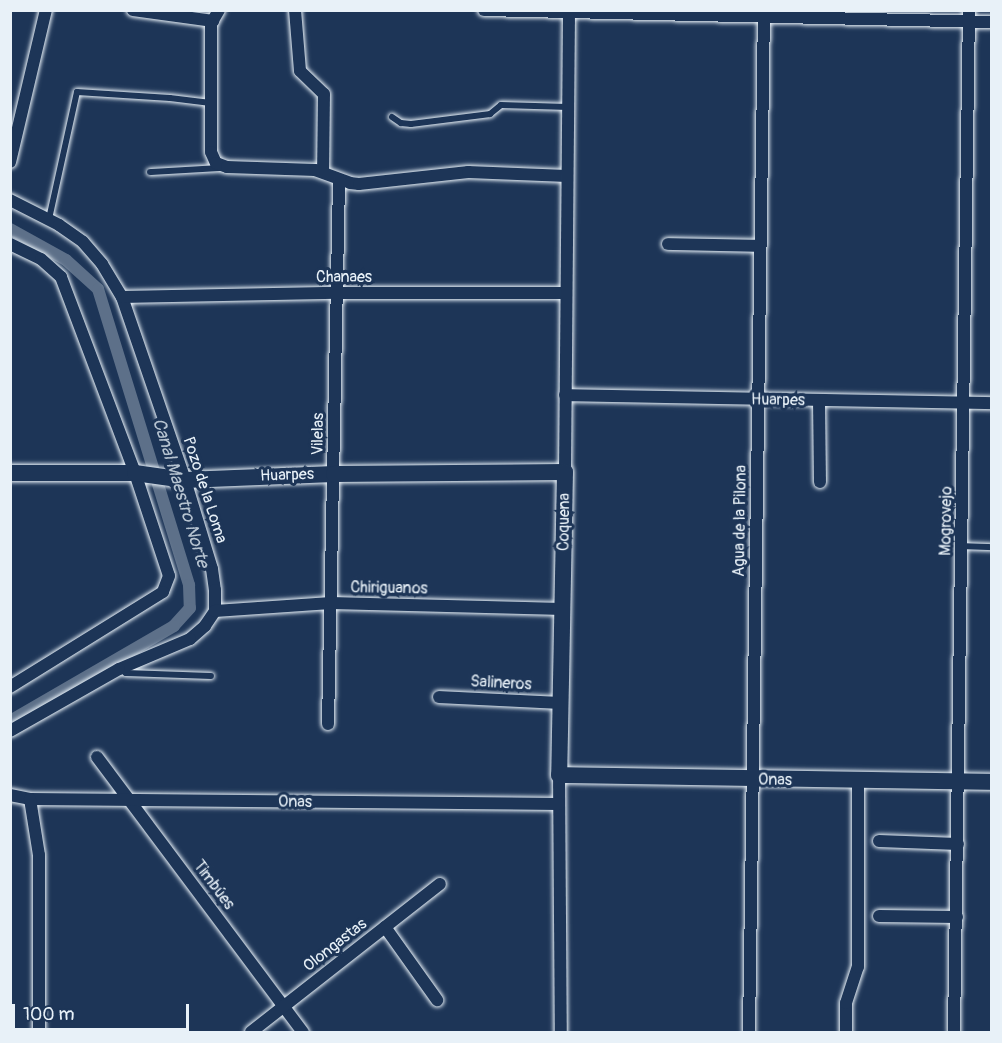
<!DOCTYPE html>
<html>
<head>
<meta charset="utf-8">
<style>
	body { margin:0 }
	#map { position:relative; width:1002px; height:1043px; overflow:hidden; background:#1d3557; font-family:Pangolin,sans-serif }
	div>[style] { position:absolute }
	.canal>* { height:12px; margin:-6px; padding:0 6px; transform-origin:6px; border-radius:6px; background:#5d7089 }
	.roads { filter:drop-shadow(0 0 2px #e8f1f8) drop-shadow(0 0 2px #e8f1f8) }
	.service>* { height:6px; margin:-3px; padding:0 3px; transform-origin:3px; border-radius:3px; background:#1d3557 }
	.minor>* { height:12px; margin:-6px; padding:0 6px; transform-origin:6px; border-radius:6px; background:#1d3557 }
	.secondary>* { height:16px; margin:-8px; padding:0 8px; transform-origin:8px; border-radius:8px; background:#1d3557 }
	span { translate:-50% -50%; white-space:nowrap; text-align:center; line-height:1.15; -webkit-text-stroke:6px #1d3557; paint-order:stroke }
	.street-label { font-size:16px; color:#e8f1f8 }
	.water-label { font-size:18px; color:#b7c4d1; font-style:italic }
	.frame { position:absolute; inset:0; border:12px solid #e8f1f8; pointer-events:none }
	.scale { position:absolute; left:12px; top:1004px; width:177px; height:27px; box-sizing:border-box; border:3px solid #e8f1f8; border-top:0; padding-left:8px; font-size:18px; line-height:21px; white-space:nowrap; color:#e8f1f8; -webkit-text-stroke:4px #1d3557; paint-order:stroke }
</style>
</head>
<body>
<div id="map">
	<div class="canal">
		<i style="left:10px;top:229px;width:64px;rotate:29deg"></i>
		<i style="left:66px;top:260px;width:43px;rotate:42.2deg"></i>
		<i style="left:98px;top:289px;width:310px;rotate:72.9deg"></i>
		<i style="left:189px;top:585px;width:23px;rotate:88deg"></i>
		<i style="left:190px;top:608px;width:24px;rotate:132deg"></i>
		<i style="left:174px;top:626px;width:190px;rotate:149.9deg"></i>
	</div>
	<div class="roads">
		<div class="service">
			<i style="left:392px;top:117px;width:11px;rotate:34deg"></i>
			<i style="left:401px;top:123px;width:10px;rotate:6deg"></i>
			<i style="left:411px;top:124px;width:80px;rotate:-7.2deg"></i>
			<i style="left:490px;top:114px;width:14px;rotate:-39deg"></i>
			<i style="left:501px;top:105px;width:67px;rotate:1.7deg"></i>
			<i style="left:150px;top:172px;width:71px;rotate:-3.2deg"></i>
			<i style="left:49px;top:219px;width:130px;rotate:-77.6deg"></i>
			<i style="left:77px;top:92px;width:93px;rotate:3.7deg"></i>
			<i style="left:170px;top:98px;width:41px;rotate:7deg"></i>
			<i style="left:962px;top:546px;width:30px;rotate:2deg"></i>
			<i style="left:120px;top:669px;width:7px;rotate:34deg"></i>
			<i style="left:126px;top:673px;width:85px;rotate:2deg"></i>
		</div>
		<div class="minor">
			<i style="left:133px;top:10px;width:81px;rotate:7.8deg"></i>
			<i style="left:219px;top:10px;width:16px;rotate:120deg"></i>
			<i style="left:211px;top:24px;width:128px;rotate:90deg"></i>
			<i style="left:211px;top:152px;width:12px;rotate:66deg"></i>
			<i style="left:216px;top:163px;width:12px;rotate:20deg"></i>
			<i style="left:227px;top:167px;width:88px;rotate:2deg"></i>
			<i style="left:315px;top:170px;width:37px;rotate:20deg"></i>
			<i style="left:350px;top:183px;width:9px;rotate:6deg"></i>
			<i style="left:359px;top:184px;width:110px;rotate:-6.3deg"></i>
			<i style="left:468px;top:172px;width:99px;rotate:2.3deg"></i>
			<i style="left:295px;top:10px;width:61px;rotate:85.3deg"></i>
			<i style="left:300px;top:71px;width:33px;rotate:44deg"></i>
			<i style="left:324px;top:94px;width:78px;rotate:90.7deg"></i>
			<i style="left:484px;top:10px;width:508px;rotate:1.35deg"></i>
			<i style="left:10px;top:162px;width:156px;rotate:-76.7deg"></i>
			<i style="left:10px;top:200px;width:55px;rotate:27deg"></i>
			<i style="left:59px;top:225px;width:29px;rotate:35deg"></i>
			<i style="left:83px;top:242px;width:29px;rotate:49deg"></i>
			<i style="left:102px;top:264px;width:39px;rotate:59deg"></i>
			<i style="left:122px;top:297px;width:194px;rotate:71deg"></i>
			<i style="left:185px;top:480px;width:93px;rotate:73.1deg"></i>
			<i style="left:212px;top:569px;width:21px;rotate:82deg"></i>
			<i style="left:215px;top:590px;width:21px;rotate:90deg"></i>
			<i style="left:215px;top:611px;width:18px;rotate:124deg"></i>
			<i style="left:205px;top:626px;width:20px;rotate:139deg"></i>
			<i style="left:190px;top:639px;width:77px;rotate:157.1deg"></i>
			<i style="left:119px;top:669px;width:125px;rotate:150.4deg"></i>
			<i style="left:10px;top:244px;width:34px;rotate:26deg"></i>
			<i style="left:41px;top:259px;width:27px;rotate:42deg"></i>
			<i style="left:61px;top:277px;width:210px;rotate:69.3deg"></i>
			<i style="left:135px;top:473px;width:108px;rotate:71.7deg"></i>
			<i style="left:169px;top:576px;width:17px;rotate:111deg"></i>
			<i style="left:163px;top:592px;width:180px;rotate:148.2deg"></i>
			<i style="left:668px;top:244px;width:92px;rotate:1.2deg"></i>
			<i style="left:122px;top:297px;width:215px;rotate:-1.1deg"></i>
			<i style="left:337px;top:293px;width:229px"></i>
			<i style="left:565px;top:395px;width:427px;rotate:1.1deg"></i>
			<i style="left:819px;top:401px;width:81px;rotate:89.3deg"></i>
			<i style="left:565px;top:472px;width:462px;rotate:-89.5deg"></i>
			<i style="left:215px;top:611px;width:116px;rotate:-3.9deg"></i>
			<i style="left:331px;top:603px;width:232px;rotate:1.5deg"></i>
			<i style="left:439px;top:697px;width:121px;rotate:2.8deg"></i>
			<i style="left:328px;top:724px;width:544px;rotate:-88.84deg"></i>
			<i style="left:97px;top:757px;width:344px;rotate:53.2deg"></i>
			<i style="left:559px;top:775px;width:257px;rotate:89.6deg"></i>
			<i style="left:10px;top:795px;width:20px;rotate:11deg"></i>
			<i style="left:30px;top:799px;width:529px;rotate:0.54deg"></i>
			<i style="left:30px;top:799px;width:57px;rotate:80.9deg"></i>
			<i style="left:39px;top:855px;width:177px;rotate:90deg"></i>
			<i style="left:879px;top:841px;width:79px;rotate:2.2deg"></i>
			<i style="left:879px;top:916px;width:78px;rotate:0.7deg"></i>
			<i style="left:385px;top:927px;width:90px;rotate:54.5deg"></i>
			<i style="left:251px;top:1032px;width:240px;rotate:-38.1deg"></i>
			<i style="left:749px;top:1032px;width:1022px;rotate:-89.16deg"></i>
			<i style="left:846px;top:1032px;width:29px;rotate:-90deg"></i>
			<i style="left:846px;top:1003px;width:38px;rotate:-72deg"></i>
			<i style="left:858px;top:967px;width:186px;rotate:-90deg"></i>
			<i style="left:954px;top:1032px;width:1022px;rotate:-89.16deg"></i>
		</div>
		<div class="secondary">
			<i style="left:10px;top:473px;width:125px"></i>
			<i style="left:135px;top:473px;width:50px;rotate:8deg"></i>
			<i style="left:185px;top:480px;width:149px;rotate:-2.3deg"></i>
			<i style="left:334px;top:474px;width:231px;rotate:-0.5deg"></i>
			<i style="left:565px;top:472px;width:303px;rotate:91.1deg"></i>
			<i style="left:559px;top:775px;width:433px;rotate:0.9deg"></i>
		</div>
	</div>
	<div class="street-label">
		<span style="left:344px;top:277px">Chanaes</span>
		<span style="left:778px;top:400px;rotate:1deg">Huarpes</span>
		<span style="left:318px;top:434px;rotate:-89deg">Vilelas</span>
		<span style="left:287px;top:475px;rotate:-2deg">Huarpes</span>
		<span style="left:205px;top:490px;rotate:72deg">Pozo de la Loma</span>
		<span style="left:740px;top:521px;rotate:-89deg">Agua de la Pilona</span>
		<span style="left:946px;top:521px;rotate:-89deg">Mogrovejo</span>
		<span style="left:564px;top:522px;rotate:-89deg">Coquena</span>
		<span style="left:389px;top:588px;rotate:1deg">Chiriguanos</span>
		<span style="left:501px;top:683px;rotate:3deg">Salineros</span>
		<span style="left:775px;top:780px;rotate:1deg">Onas</span>
		<span style="left:295px;top:802px;rotate:1deg">Onas</span>
		<span style="left:214px;top:885px;rotate:53deg">Timbúes</span>
		<span style="left:335px;top:945px;rotate:-38deg">Olongastas</span>
	</div>
	<div class="water-label">
		<span style="left:180px;top:493px;rotate:73deg">Canal Maestro Norte</span>
	</div>
	<div class="frame"></div>
	<div class="scale">100 m</div>
</div>
</body>
</html>
